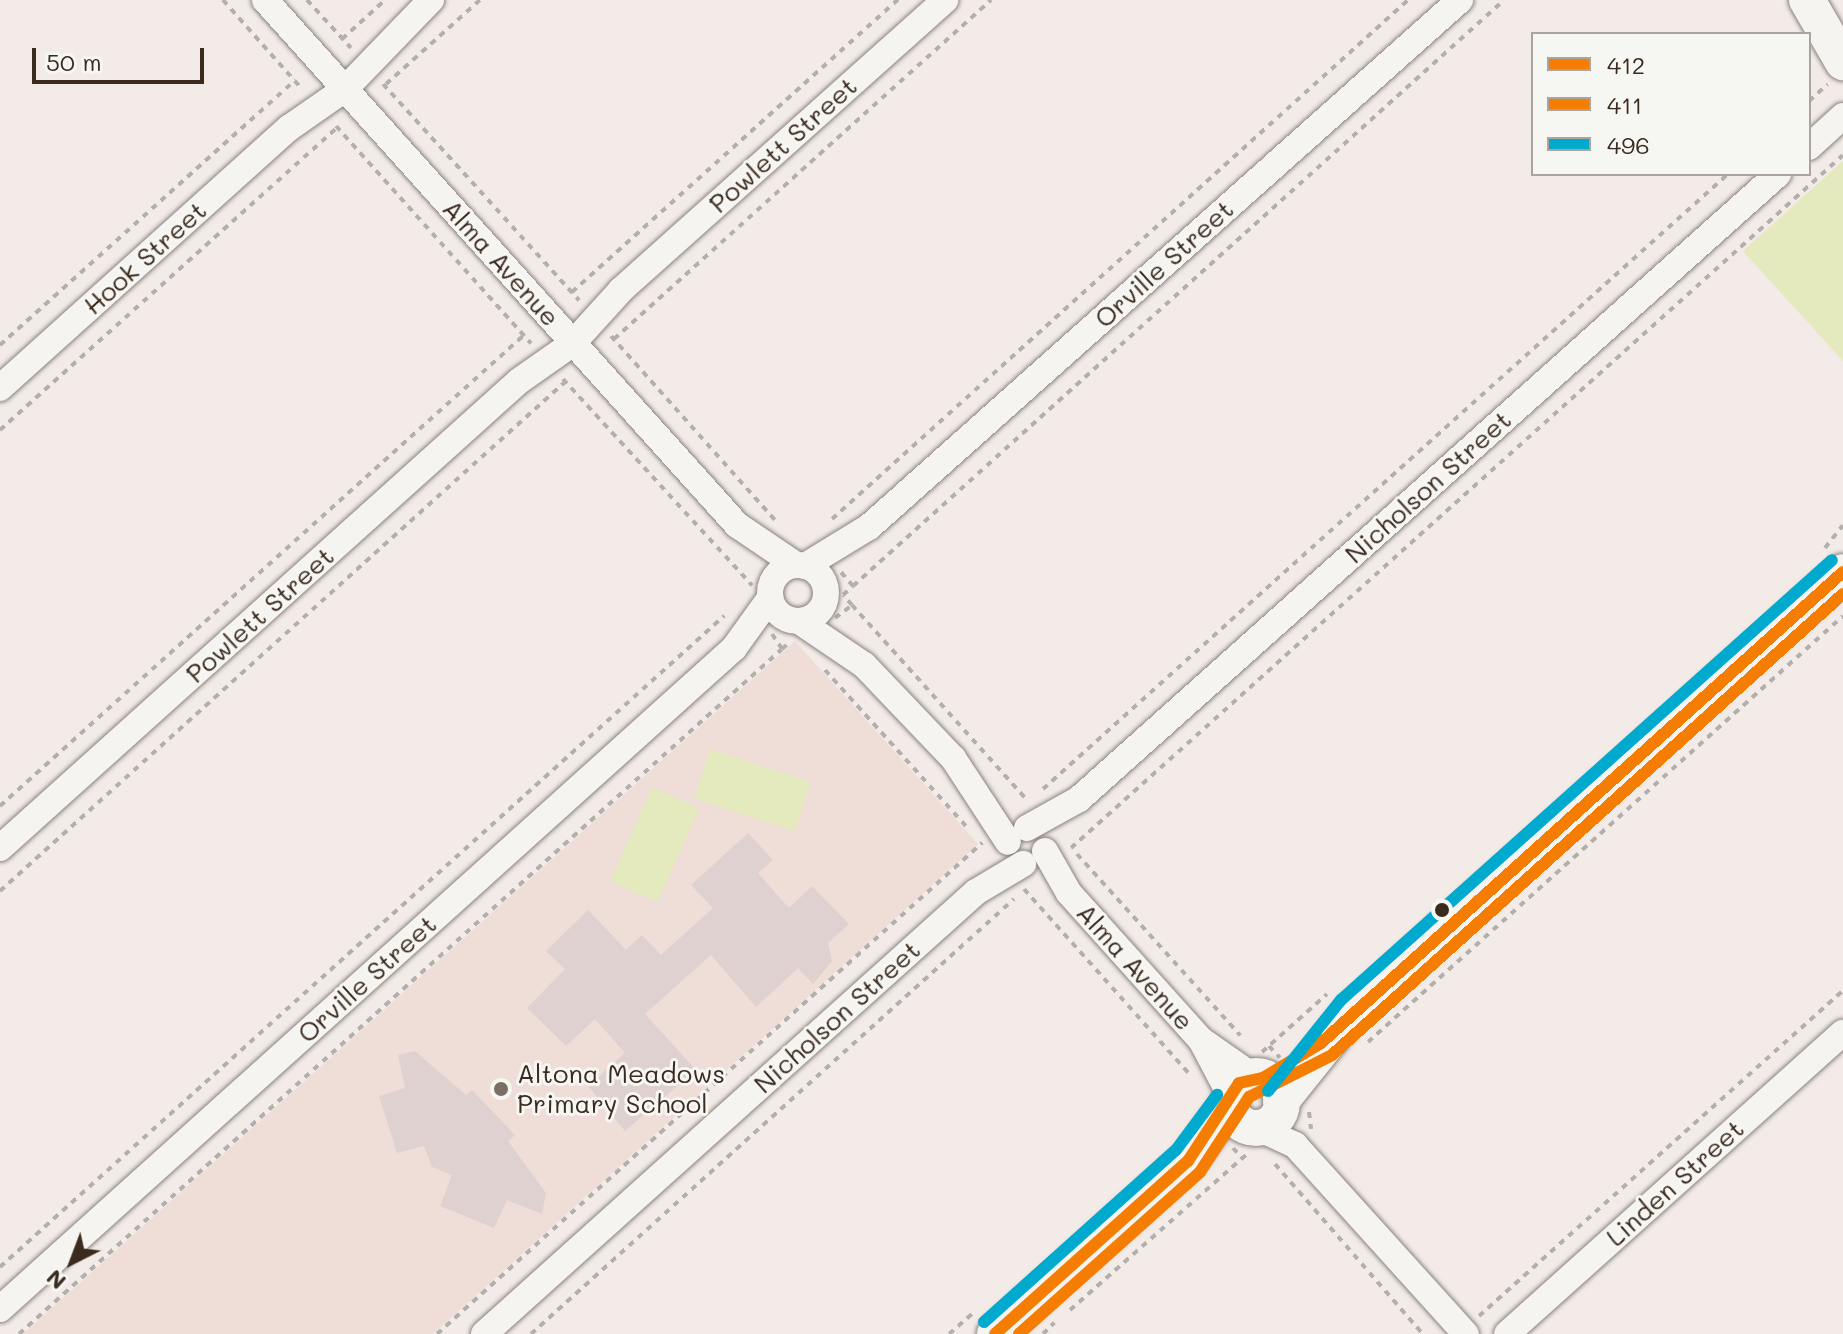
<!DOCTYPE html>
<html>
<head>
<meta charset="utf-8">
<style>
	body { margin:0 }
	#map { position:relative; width:1843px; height:1334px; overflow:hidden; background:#f3ebe8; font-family:Mali,sans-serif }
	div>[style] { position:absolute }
	.built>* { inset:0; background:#efddd8 }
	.green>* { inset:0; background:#e4e9be; transform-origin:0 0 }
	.building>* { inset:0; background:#dfd1cf }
	.path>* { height:4px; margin-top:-2px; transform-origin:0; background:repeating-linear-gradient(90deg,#b2afac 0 6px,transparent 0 12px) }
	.roads { filter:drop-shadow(0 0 2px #89827e) drop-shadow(0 0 2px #89827e) }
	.street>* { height:26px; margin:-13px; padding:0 13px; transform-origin:13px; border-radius:13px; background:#f5f4f1 }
	.street>.ring { margin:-13px; padding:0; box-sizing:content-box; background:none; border:26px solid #f5f4f1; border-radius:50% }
	.secondary>* { height:36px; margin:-18px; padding:0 18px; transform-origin:18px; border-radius:18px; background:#f5f4f1 }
	.secondary>.ring { margin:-18px; padding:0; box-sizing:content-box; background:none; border:36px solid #f5f4f1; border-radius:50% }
	.bus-1>* { height:12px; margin:-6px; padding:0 6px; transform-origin:6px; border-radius:6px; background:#f57e02 }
	.bus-2>* { height:12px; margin:-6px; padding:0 6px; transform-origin:6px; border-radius:6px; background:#f57e02 }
	.bus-3>* { height:12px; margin:-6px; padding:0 6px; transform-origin:6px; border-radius:6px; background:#00a9ce }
	.dots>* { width:22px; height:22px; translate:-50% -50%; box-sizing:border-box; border:4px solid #f6f6f2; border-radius:50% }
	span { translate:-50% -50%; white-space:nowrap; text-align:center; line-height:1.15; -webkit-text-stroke:6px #f6f6f2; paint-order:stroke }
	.street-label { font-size:26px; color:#3b2a1e }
	.poi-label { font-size:26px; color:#3b2a1e }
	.left { translate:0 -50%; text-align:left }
	.legend { position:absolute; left:1531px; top:32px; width:280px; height:144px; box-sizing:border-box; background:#f6f6f2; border:2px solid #aba49d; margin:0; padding:10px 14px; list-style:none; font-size:24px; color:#3b2a1e }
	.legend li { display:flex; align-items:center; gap:16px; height:40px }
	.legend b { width:40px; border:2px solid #aba49d }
	.north { position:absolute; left:32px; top:1222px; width:80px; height:80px; -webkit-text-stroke:6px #f6f6f2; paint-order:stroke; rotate:222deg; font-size:22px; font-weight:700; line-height:32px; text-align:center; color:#3b2a1e }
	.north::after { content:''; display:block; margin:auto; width:28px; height:36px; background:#3b2a1e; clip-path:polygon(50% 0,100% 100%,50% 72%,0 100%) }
	.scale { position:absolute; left:32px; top:48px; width:172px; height:36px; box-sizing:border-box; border:4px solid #3b2a1e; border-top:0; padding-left:10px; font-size:24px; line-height:28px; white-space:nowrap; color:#3b2a1e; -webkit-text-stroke:6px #f6f6f2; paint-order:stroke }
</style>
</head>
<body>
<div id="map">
	<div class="built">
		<i style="clip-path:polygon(795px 641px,978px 844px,433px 1334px,23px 1334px)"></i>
	</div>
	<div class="green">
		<i style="clip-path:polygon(1843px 161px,1843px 361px,1743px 251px)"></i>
		<i style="left:710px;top:749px;width:106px;height:52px;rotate:18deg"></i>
		<i style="left:652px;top:787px;width:52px;height:103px;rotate:24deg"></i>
	</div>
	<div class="building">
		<i style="clip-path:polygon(748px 833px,773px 860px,758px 873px,789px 908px,812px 886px,849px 924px,828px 943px,832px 961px,813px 984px,798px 968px,756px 1007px,711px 955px,645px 1014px,696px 1070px,625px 1131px,588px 1086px,625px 1053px,595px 1019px,566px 1046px,527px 1008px,565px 969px,546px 951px,588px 910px,626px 950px,642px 935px,661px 955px,713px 908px,691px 885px)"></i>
		<i style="clip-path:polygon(415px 1051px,466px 1095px,472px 1090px,515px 1135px,508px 1141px,546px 1193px,542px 1214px,507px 1200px,494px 1228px,440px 1206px,452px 1175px,432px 1167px,424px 1146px,397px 1153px,379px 1096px,405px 1088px,398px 1055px)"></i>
	</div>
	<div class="path">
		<i style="left:223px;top:0;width:120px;rotate:48.4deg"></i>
		<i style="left:307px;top:0;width:65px;rotate:47.5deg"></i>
		<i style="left:342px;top:39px;width:58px;rotate:-42.2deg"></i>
		<i style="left:383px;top:84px;width:292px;rotate:47.8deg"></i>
		<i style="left:386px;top:84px;width:126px;rotate:-41.8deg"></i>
		<i style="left:1809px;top:101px;width:25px;rotate:-42deg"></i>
		<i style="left:336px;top:126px;width:292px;rotate:48.1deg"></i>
		<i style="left:572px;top:292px;width:438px;rotate:-41.9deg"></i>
		<i style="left:611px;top:336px;width:248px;rotate:48.3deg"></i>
		<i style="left:614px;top:339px;width:507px;rotate:-41.96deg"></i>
		<i style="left:0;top:345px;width:397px;rotate:-41.9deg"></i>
		<i style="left:563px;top:379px;width:280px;rotate:47.5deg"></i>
		<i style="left:0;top:430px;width:453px;rotate:-41.9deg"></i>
		<i style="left:832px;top:519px;width:775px;rotate:-42.02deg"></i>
		<i style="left:1825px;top:548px;width:29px;rotate:-52deg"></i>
		<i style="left:853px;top:586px;width:876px;rotate:-41.99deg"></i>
		<i style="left:852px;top:605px;width:263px;rotate:48.1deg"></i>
		<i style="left:835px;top:618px;width:21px;rotate:-37deg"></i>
		<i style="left:852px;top:605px;width:13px;rotate:-132deg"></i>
		<i style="left:843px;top:595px;width:13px;rotate:-42deg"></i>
		<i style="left:853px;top:586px;width:20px;rotate:-131deg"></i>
		<i style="left:772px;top:634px;width:18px;rotate:56deg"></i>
		<i style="left:782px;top:649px;width:9px;rotate:-41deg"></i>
		<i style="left:825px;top:670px;width:212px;rotate:47.9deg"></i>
		<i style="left:1043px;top:789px;width:921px;rotate:-41.92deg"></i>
		<i style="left:0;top:806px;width:705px;rotate:-41.95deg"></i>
		<i style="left:1071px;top:848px;width:1037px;rotate:-41.91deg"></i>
		<i style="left:1077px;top:854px;width:244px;rotate:48deg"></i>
		<i style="left:1024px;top:889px;width:251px;rotate:48.2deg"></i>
		<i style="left:0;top:891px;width:762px;rotate:-42.02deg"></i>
		<i style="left:1368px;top:1042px;width:638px;rotate:-41.89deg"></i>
		<i style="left:1269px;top:1046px;width:16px;rotate:47deg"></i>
		<i style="left:1262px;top:1052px;width:87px;rotate:-41.7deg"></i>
		<i style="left:1309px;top:1112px;width:17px;rotate:83deg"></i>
		<i style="left:1233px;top:1148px;width:13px;rotate:48deg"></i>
		<i style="left:1275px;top:1164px;width:225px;rotate:49deg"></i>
		<i style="left:0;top:1267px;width:974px;rotate:-41.96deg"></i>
		<i style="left:1070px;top:1310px;width:239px;rotate:-41.4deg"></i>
		<i style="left:1479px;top:1316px;width:489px;rotate:-41.8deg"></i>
		<i style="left:19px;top:1334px;width:1025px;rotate:-41.92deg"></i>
		<i style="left:437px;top:1334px;width:734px;rotate:-42.02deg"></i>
		<i style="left:531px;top:1334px;width:650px;rotate:-42.01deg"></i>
		<i style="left:949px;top:1334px;width:33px;rotate:-41deg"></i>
		<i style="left:1043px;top:1334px;width:16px;rotate:-45deg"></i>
	</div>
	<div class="roads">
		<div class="street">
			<i style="left:265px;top:0;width:706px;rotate:48.04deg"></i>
			<i style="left:737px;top:525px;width:71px;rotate:34.1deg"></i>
			<i style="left:1809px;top:147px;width:46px;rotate:-42.4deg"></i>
			<i style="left:0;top:388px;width:389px;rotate:-42deg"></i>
			<i style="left:289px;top:128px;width:68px;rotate:-34.9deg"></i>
			<i style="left:345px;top:89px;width:124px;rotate:-46deg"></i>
			<i class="ring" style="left:770px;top:565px;width:30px;height:30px"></i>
			<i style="left:805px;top:566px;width:75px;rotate:-31.4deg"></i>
			<i style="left:869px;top:527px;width:792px;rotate:-41.72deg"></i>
			<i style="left:799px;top:621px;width:78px;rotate:34.1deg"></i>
			<i style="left:864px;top:665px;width:129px;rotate:46.3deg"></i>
			<i style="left:953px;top:758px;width:100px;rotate:56.8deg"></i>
			<i style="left:1027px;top:828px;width:60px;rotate:-29.1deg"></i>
			<i style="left:1079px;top:799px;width:938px;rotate:-41.8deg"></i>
			<i style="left:0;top:848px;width:698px;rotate:-41.98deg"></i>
			<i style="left:519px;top:381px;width:66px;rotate:-35.1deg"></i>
			<i style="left:573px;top:343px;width:72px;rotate:-47.8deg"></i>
			<i style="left:621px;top:290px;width:435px;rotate:-41.8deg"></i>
			<i style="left:1045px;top:851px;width:48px;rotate:60.3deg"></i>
			<i style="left:1069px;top:893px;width:198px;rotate:48.1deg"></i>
			<i style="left:1201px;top:1040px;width:64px;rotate:62.2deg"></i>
			<i style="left:1201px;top:1040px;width:65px;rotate:34.9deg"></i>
			<i style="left:1258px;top:1128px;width:41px;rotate:24.7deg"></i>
			<i style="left:1295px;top:1145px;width:255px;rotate:47.9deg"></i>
			<i style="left:0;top:1309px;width:988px;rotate:-42deg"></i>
			<i style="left:734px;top:648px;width:62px;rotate:-54.2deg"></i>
			<i style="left:484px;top:1334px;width:661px;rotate:-41.94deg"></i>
			<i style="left:976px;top:892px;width:55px;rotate:-30.8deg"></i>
			<i style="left:1507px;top:1334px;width:451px;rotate:-41.9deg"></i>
		</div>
		<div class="secondary">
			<i style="left:1807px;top:0;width:72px;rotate:59.9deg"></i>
			<i class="ring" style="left:1230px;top:1076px;width:16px;height:16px"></i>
			<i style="left:1281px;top:1101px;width:114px;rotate:-51.4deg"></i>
			<i style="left:1352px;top:1012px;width:659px;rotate:-41.86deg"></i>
			<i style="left:995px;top:1334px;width:259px;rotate:-41.9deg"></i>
			<i style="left:1188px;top:1161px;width:71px;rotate:-53.6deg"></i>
		</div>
	</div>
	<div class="bus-1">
		<i style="left:995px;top:1334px;width:259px;rotate:-41.9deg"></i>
		<i style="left:1188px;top:1161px;width:93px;rotate:-56.8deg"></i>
		<i style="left:1239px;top:1083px;width:25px;rotate:-12deg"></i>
		<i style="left:1263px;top:1078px;width:68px;rotate:-31.1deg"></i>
		<i style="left:1321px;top:1043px;width:703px;rotate:-42.06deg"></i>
	</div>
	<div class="bus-2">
		<i style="left:1019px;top:1334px;width:243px;rotate:-41.8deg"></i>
		<i style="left:1200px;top:1172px;width:90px;rotate:-56.8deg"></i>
		<i style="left:1249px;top:1097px;width:93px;rotate:-26.8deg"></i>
		<i style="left:1332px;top:1055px;width:688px;rotate:-42.06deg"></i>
	</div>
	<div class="bus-3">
		<i style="left:1268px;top:1091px;width:117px;rotate:-51.3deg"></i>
		<i style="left:1341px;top:1000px;width:659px;rotate:-41.86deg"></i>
		<i style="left:984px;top:1322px;width:258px;rotate:-41.9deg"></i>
		<i style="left:1176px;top:1150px;width:69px;rotate:-53.3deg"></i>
	</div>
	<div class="dots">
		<i style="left:1442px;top:910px;background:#3b2a1e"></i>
		<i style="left:501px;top:1089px;background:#7b6e65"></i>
	</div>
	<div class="street-label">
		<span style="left:783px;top:145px;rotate:-42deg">Powlett Street</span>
		<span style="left:145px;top:258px;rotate:-42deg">Hook Street</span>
		<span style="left:501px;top:263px;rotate:48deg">Alma Avenue</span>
		<span style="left:1164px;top:264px;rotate:-42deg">Orville Street</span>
		<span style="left:1428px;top:487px;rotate:-42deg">Nicholson Street</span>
		<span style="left:260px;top:615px;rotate:-42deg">Powlett Street</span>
		<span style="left:1135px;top:967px;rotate:48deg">Alma Avenue</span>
		<span style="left:367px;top:979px;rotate:-42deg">Orville Street</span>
		<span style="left:837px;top:1017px;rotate:-42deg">Nicholson Street</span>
		<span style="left:1675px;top:1183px;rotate:-42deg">Linden Street</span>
	</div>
	<div class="poi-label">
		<span class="left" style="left:517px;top:1089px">Altona Meadows<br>Primary School</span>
	</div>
	<ul class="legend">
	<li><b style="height:10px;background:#f57e02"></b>412</li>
	<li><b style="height:10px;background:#f57e02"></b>411</li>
	<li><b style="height:10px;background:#00a9ce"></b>496</li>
	</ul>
	<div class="north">N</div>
	<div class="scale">50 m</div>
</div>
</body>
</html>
